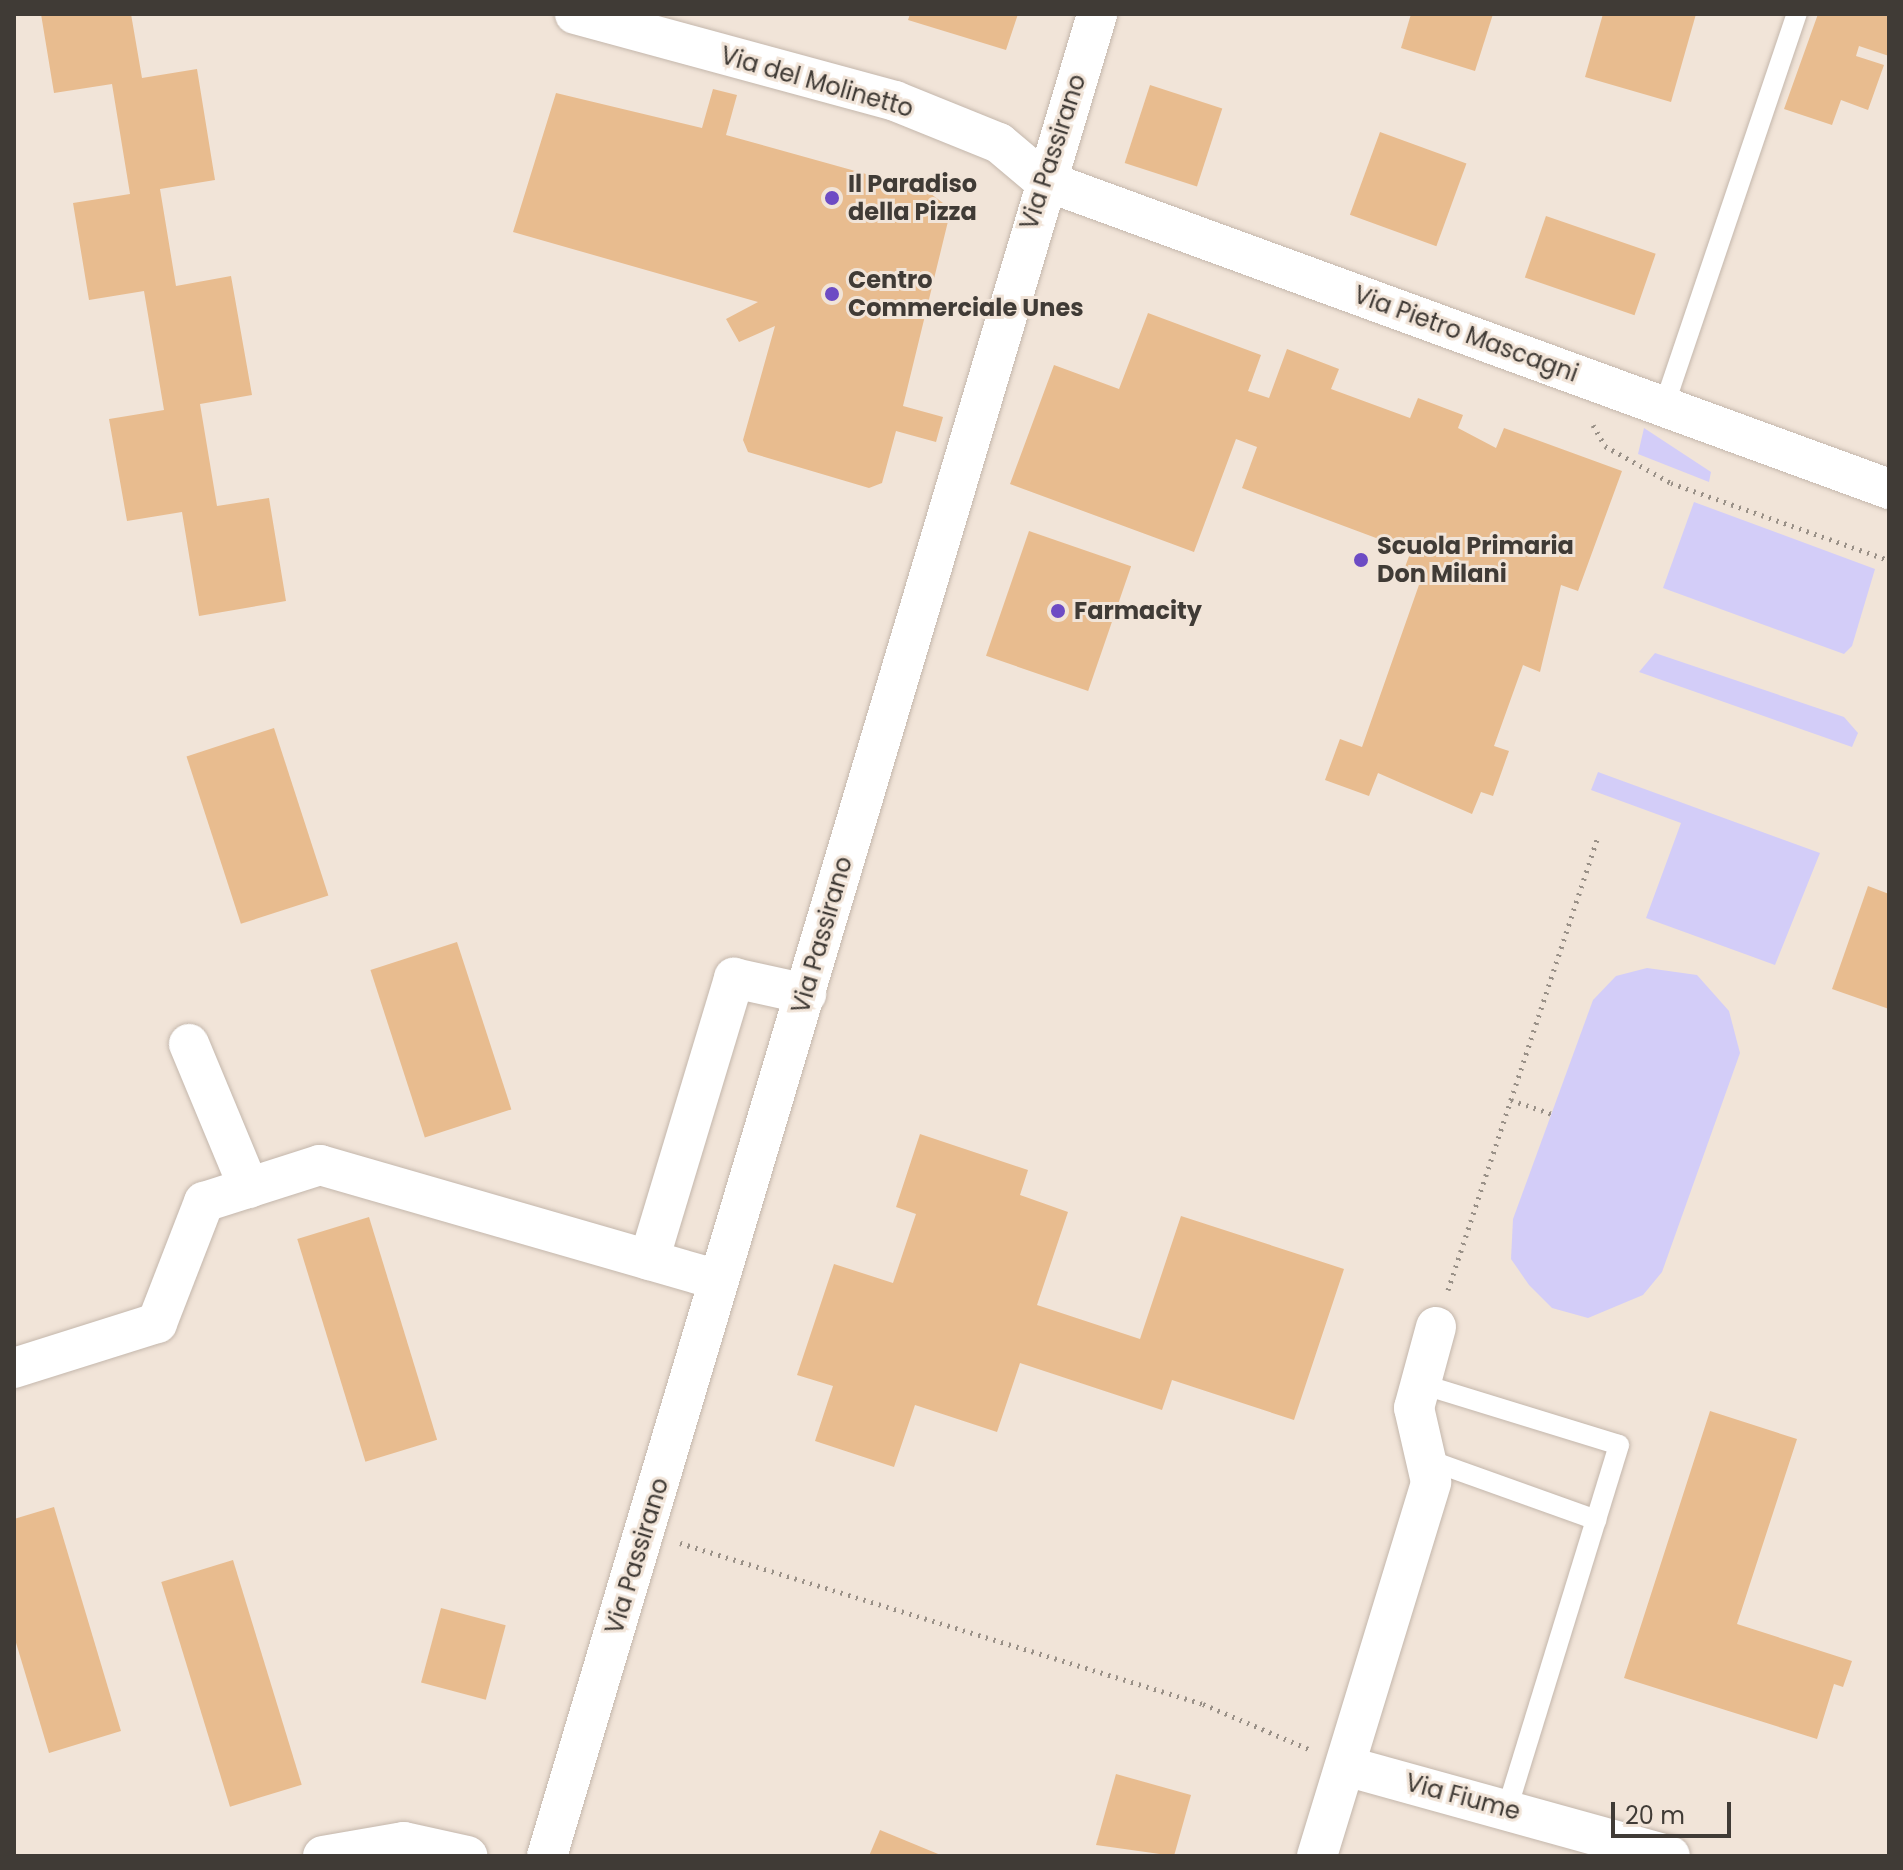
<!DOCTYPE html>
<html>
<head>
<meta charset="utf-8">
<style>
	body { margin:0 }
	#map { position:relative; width:1903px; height:1870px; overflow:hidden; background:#f1e4d8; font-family:Poppins,sans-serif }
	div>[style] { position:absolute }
	.green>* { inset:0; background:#d3cdf8 }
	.building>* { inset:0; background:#e8bc8f; transform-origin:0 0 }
	.path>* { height:5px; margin-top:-2.5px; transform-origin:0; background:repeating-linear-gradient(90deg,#999087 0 2px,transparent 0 8px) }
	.roads { filter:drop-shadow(0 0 2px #c4b7ac) drop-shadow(0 0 2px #c4b7ac) }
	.service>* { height:20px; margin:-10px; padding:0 10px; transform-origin:10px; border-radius:10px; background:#fff }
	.minor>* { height:40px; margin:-20px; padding:0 20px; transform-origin:20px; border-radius:20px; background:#fff }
	.dots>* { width:22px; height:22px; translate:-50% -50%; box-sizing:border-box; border:4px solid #f1e4d8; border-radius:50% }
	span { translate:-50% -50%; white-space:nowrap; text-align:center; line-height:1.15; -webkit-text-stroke:6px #f1e4d8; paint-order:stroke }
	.street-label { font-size:24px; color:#403b36 }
	.poi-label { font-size:24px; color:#403b36; font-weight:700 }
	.left { translate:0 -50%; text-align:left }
	.frame { position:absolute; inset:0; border:16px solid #403b36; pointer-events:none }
	.scale { position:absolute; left:1611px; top:1802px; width:120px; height:36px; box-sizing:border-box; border:4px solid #403b36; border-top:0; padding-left:10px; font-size:24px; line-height:28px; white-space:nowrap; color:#403b36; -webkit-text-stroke:6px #f1e4d8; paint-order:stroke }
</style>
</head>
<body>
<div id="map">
	<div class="green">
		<i style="clip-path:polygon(1644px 428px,1711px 472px,1709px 482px,1638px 454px)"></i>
		<i style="clip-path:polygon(1694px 502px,1875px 569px,1852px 646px,1844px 654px,1663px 588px)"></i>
		<i style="clip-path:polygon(1655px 653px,1844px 717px,1858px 733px,1852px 747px,1639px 672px)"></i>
		<i style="clip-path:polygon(1598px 772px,1820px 853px,1775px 965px,1646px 918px,1681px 823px,1591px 790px)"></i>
		<i style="clip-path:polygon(1647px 968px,1697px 975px,1729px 1011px,1740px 1053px,1662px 1272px,1643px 1295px,1588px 1318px,1552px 1308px,1529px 1285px,1511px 1259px,1513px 1219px,1593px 1000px,1616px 976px)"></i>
	</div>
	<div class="building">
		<i style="clip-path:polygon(41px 14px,131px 14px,142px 78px,197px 69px,215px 180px,160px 189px,176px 286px,231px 276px,252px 395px,200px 404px,217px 506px,269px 498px,286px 601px,199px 616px,182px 512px,127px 521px,109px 419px,164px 410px,144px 291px,89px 300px,73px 203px,130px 194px,112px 84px,54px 93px)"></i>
		<i style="clip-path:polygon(910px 14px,1018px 14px,1006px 50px,908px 20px)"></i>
		<i style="clip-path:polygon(1411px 14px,1493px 14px,1475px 71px,1401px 48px)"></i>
		<i style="clip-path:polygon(1603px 14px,1696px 14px,1671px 102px,1585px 77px)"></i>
		<i style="clip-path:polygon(1818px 14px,1889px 14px,1889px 56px,1859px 46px,1856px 56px,1884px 65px,1868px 110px,1841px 100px,1832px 125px,1784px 109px)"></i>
		<i style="left:1150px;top:85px;width:76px;height:82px;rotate:18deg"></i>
		<i style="clip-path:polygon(713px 89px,737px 95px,726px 135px,927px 191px,951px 209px,903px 406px,943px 417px,936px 442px,896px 431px,882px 483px,869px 488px,748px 452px,743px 440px,775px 326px,739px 342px,726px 319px,758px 302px,513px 232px,556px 93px,702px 128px)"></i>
		<i style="left:1380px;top:132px;width:92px;height:88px;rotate:20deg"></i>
		<i style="left:1546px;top:216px;width:116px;height:65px;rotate:19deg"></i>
		<i style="clip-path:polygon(1148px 313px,1261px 355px,1248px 391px,1269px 398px,1287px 349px,1339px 369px,1331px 389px,1410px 418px,1418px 398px,1463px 415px,1458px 428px,1496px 448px,1504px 428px,1622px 471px,1578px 591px,1561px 585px,1540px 672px,1523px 665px,1494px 746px,1509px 751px,1493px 796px,1481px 792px,1472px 814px,1378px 773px,1369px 796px,1325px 780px,1340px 739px,1362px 747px,1420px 582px,1402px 575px,1411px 551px,1242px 488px,1257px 447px,1236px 439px,1194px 552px,1010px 484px,1054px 365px,1119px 389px)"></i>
		<i style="left:1029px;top:531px;width:108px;height:132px;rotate:19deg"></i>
		<i style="left:274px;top:728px;width:176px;height:92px;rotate:72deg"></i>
		<i style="clip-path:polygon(1868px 886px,1889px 894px,1889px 1009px,1832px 989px)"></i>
		<i style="left:457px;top:942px;width:176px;height:91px;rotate:72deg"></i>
		<i style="clip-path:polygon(920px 1134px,1028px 1170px,1020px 1195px,1068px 1212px,1037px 1305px,1140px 1339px,1181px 1216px,1344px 1269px,1294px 1420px,1172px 1380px,1162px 1410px,1020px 1363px,997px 1432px,915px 1405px,894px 1467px,815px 1441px,833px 1386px,797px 1375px,834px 1264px,893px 1283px,916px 1214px,896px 1207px)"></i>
		<i style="left:369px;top:1217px;width:233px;height:75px;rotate:73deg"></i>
		<i style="clip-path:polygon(1710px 1411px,1797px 1439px,1737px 1624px,1852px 1661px,1843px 1687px,1834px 1684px,1817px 1739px,1624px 1678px)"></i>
		<i style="clip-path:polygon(54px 1507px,121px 1731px,49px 1753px,14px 1636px,14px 1519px)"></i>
		<i style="left:233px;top:1560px;width:235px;height:75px;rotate:73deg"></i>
		<i style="left:441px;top:1608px;width:67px;height:77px;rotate:15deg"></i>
		<i style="clip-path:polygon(1116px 1774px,1191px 1795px,1174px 1856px,1096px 1845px)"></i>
		<i style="clip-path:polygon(880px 1830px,943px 1856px,869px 1856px)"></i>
	</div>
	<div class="path">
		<i style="left:1593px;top:425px;width:24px;rotate:60deg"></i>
		<i style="left:1605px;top:446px;width:76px;rotate:29.3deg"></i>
		<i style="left:1671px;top:483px;width:231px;rotate:19.5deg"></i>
		<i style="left:1511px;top:1100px;width:43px;rotate:18.9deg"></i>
		<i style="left:1448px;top:1290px;width:475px;rotate:-71.7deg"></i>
		<i style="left:680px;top:1543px;width:547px;rotate:17.11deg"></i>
		<i style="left:1203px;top:1704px;width:115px;rotate:23deg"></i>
	</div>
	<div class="roads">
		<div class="service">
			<i style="left:1664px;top:406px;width:414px;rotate:-71.3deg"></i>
			<i style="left:1421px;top:1384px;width:207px;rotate:17.1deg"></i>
			<i style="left:1619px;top:1445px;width:381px;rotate:107.1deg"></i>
			<i style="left:1426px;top:1459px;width:181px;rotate:19.7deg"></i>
		</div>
		<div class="minor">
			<i style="left:575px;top:14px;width:332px;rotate:15.2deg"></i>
			<i style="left:895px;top:101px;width:112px;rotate:22deg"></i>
			<i style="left:999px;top:143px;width:57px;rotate:40.1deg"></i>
			<i style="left:1043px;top:180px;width:901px;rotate:20.06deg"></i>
			<i style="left:189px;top:1044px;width:156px;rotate:67.4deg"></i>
			<i style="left:649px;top:1260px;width:295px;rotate:-73.2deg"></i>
			<i style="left:734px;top:978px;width:74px;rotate:12.5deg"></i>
			<i style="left:14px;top:1368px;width:150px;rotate:-17.5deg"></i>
			<i style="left:157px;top:1323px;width:130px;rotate:-68.8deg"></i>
			<i style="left:204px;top:1202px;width:122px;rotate:-17.7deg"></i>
			<i style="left:320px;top:1165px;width:415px;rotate:16.1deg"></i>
			<i style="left:1346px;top:1766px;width:336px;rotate:15.5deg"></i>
			<i style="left:323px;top:1856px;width:82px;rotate:-9.8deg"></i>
			<i style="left:404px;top:1842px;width:65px;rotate:12.5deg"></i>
			<i style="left:547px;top:1856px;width:1922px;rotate:-73.37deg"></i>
			<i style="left:1317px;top:1856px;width:391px;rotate:-73deg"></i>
			<i style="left:1431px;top:1482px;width:76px;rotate:-102.9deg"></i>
			<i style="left:1414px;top:1408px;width:84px;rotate:-74.8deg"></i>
		</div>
	</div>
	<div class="dots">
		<i style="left:832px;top:198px;background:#6d4bc4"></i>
		<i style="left:832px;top:294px;background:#6d4bc4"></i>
		<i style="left:1361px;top:560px;background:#6d4bc4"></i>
		<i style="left:1058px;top:611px;background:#6d4bc4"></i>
	</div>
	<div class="street-label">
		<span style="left:817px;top:82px;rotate:16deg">Via del Molinetto</span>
		<span style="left:1053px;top:152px;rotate:-72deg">Via Passirano</span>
		<span style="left:1466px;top:334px;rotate:20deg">Via Pietro Mascagni</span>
		<span style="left:822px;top:935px;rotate:-74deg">Via Passirano</span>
		<span style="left:637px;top:1556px;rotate:-73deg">Via Passirano</span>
		<span style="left:1463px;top:1797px;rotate:15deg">Via Fiume</span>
	</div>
	<div class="poi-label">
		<span class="left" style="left:848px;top:198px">Il Paradiso<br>della Pizza</span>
		<span class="left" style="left:848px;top:294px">Centro<br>Commerciale Unes</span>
		<span class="left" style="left:1377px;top:560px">Scuola Primaria<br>Don Milani</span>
		<span class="left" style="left:1074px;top:611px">Farmacity</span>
	</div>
	<div class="frame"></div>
	<div class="scale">20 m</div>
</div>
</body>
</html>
